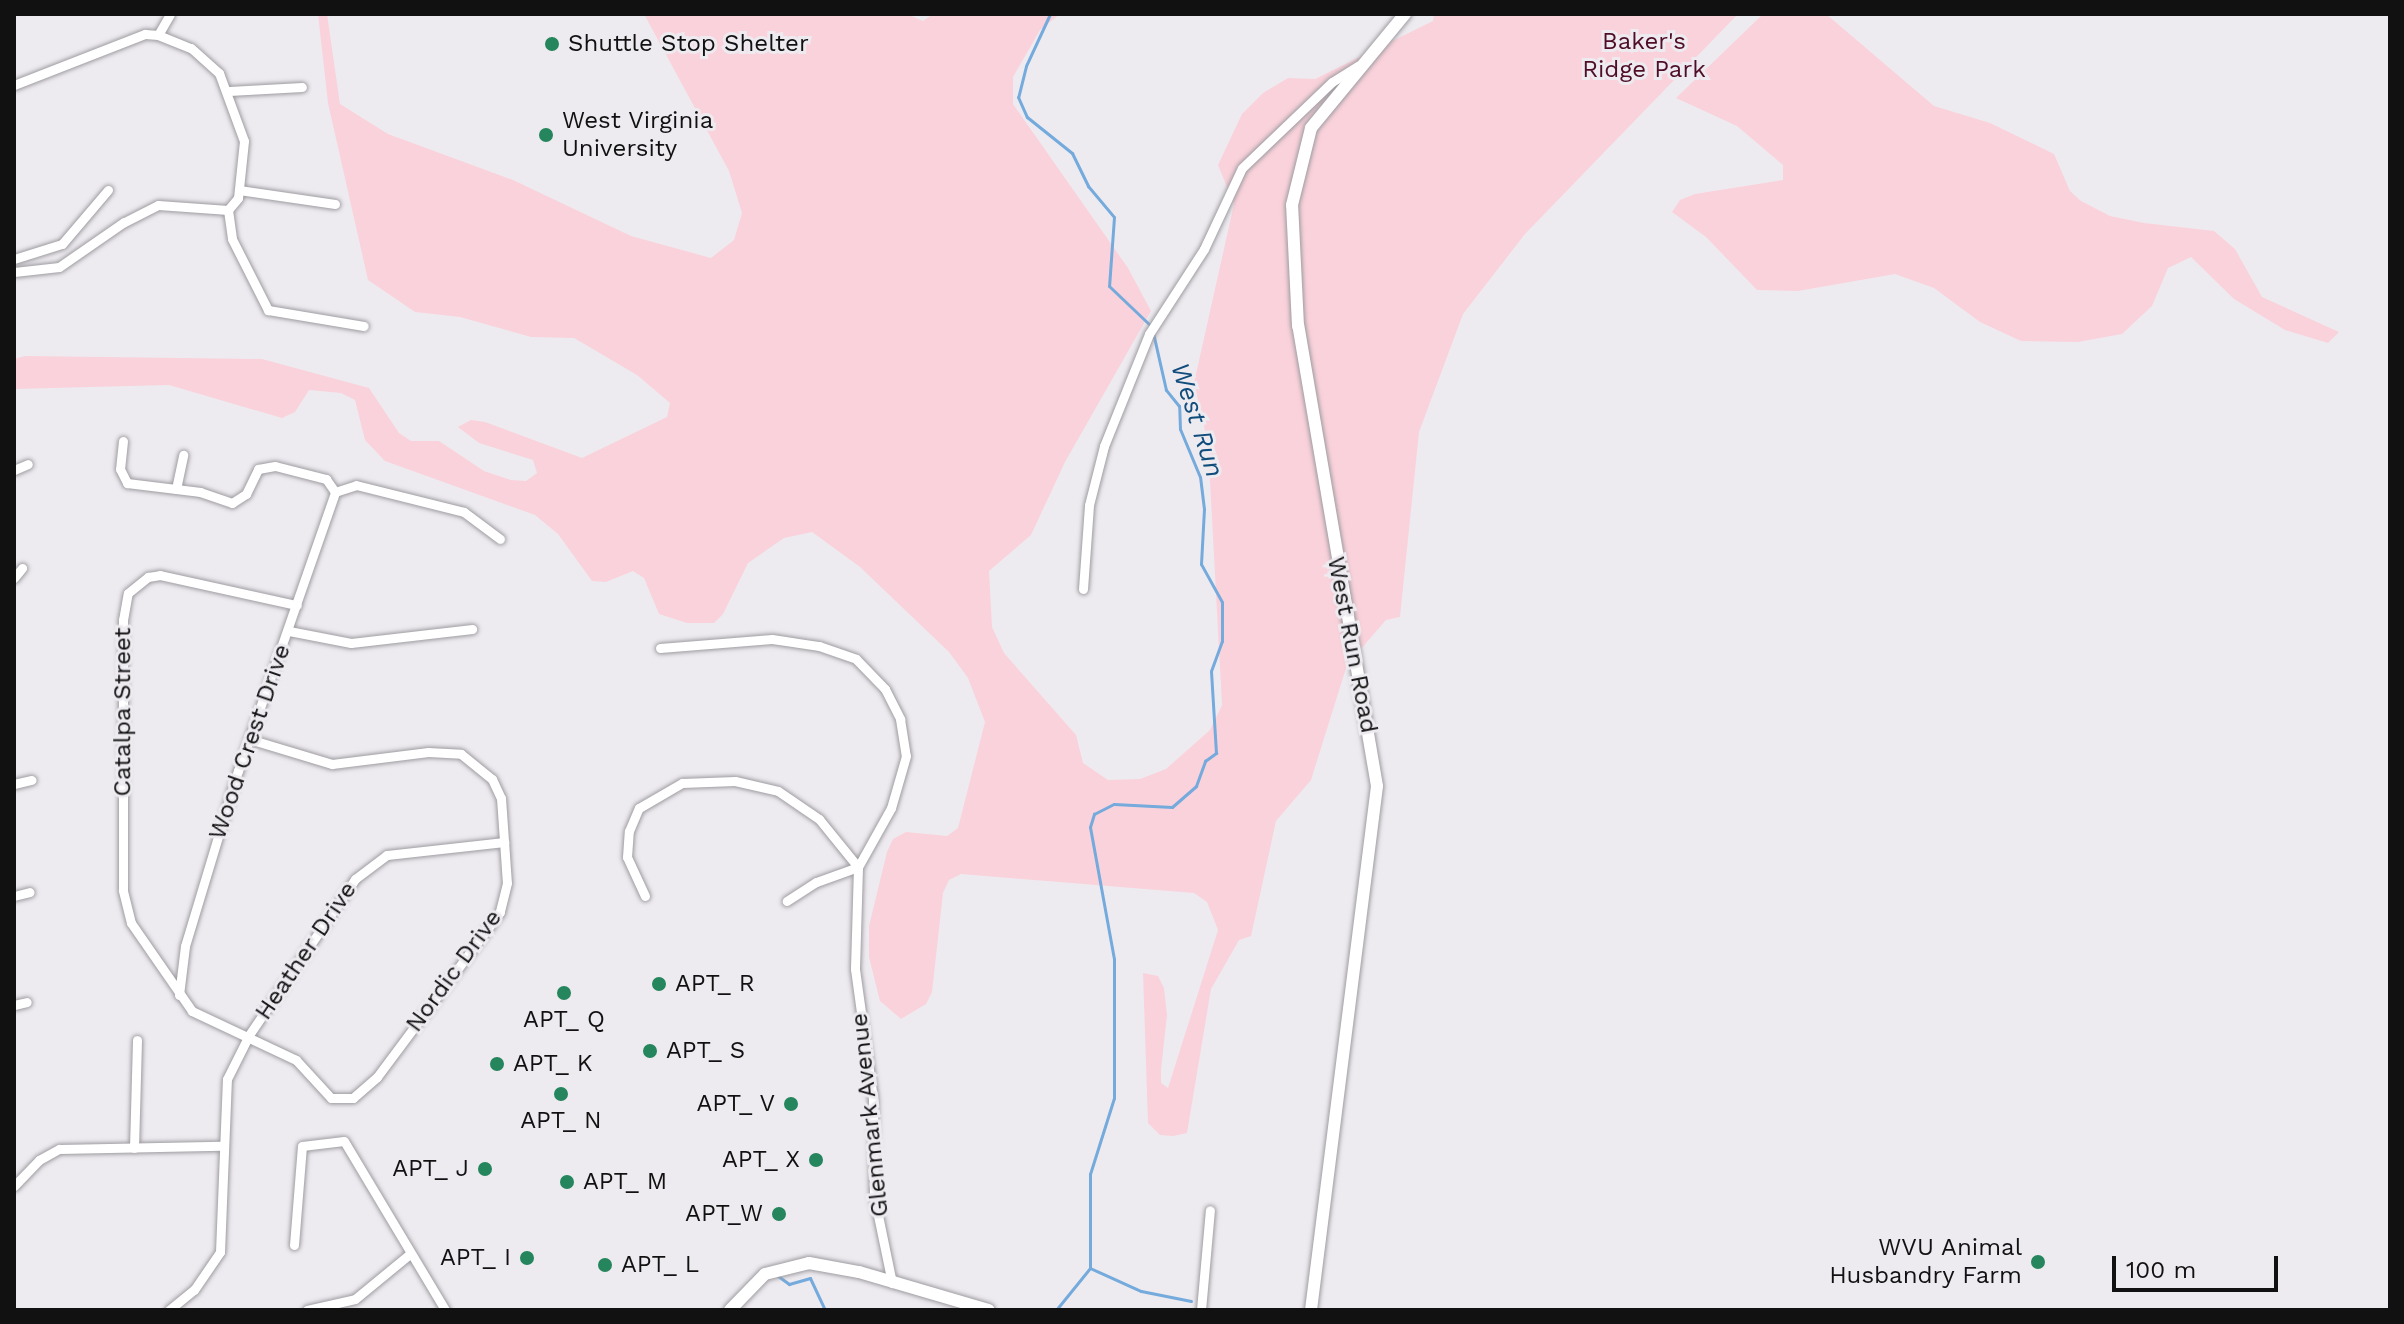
<!DOCTYPE html>
<html>
<head>
<meta charset="utf-8">
<style>
	body { margin:0 }
	#map { position:relative; width:2404px; height:1324px; overflow:hidden; background:#eeebf0; font-family:"Work Sans",sans-serif }
	div>[style] { position:absolute }
	.green>* { inset:0; background:#fad2db }
	.stream>* { height:3px; margin:-1.5px; padding:0 1.5px; transform-origin:1.5px; border-radius:1.5px; background:#74aadc }
	.roads { filter:drop-shadow(0 0 2px #9e9ca1) drop-shadow(0 0 2px #9e9ca1) }
	.minor>* { height:9px; margin:-4.5px; padding:0 4.5px; transform-origin:4.5px; border-radius:4.5px; background:#fff }
	.tertiary>* { height:12px; margin:-6px; padding:0 6px; transform-origin:6px; border-radius:6px; background:#fff }
	.dots>* { width:22px; height:22px; translate:-50% -50%; box-sizing:border-box; border:4px solid #eeebf0; border-radius:50% }
	span { translate:-50% -50%; white-space:nowrap; text-align:center; line-height:1.15; -webkit-text-stroke:6px #eeebf0; paint-order:stroke }
	.park-label { font-size:24px; color:#4f0d26 }
	.poi-label { font-size:24px; color:#111112 }
	.left { translate:0 -50%; text-align:left }
	.right { translate:-100% -50%; text-align:right }
	.street-label { font-size:24px; color:#111112 }
	.water-label { font-size:26px; color:#104d7c; font-style:italic }
	.frame { position:absolute; inset:0; border:16px solid #111112; pointer-events:none }
	.scale { position:absolute; left:2112px; top:1256px; width:166px; height:36px; box-sizing:border-box; border:4px solid #111112; border-top:0; padding-left:10px; font-size:24px; line-height:28px; white-space:nowrap; color:#111112; -webkit-text-stroke:6px #eeebf0; paint-order:stroke }
</style>
</head>
<body>
<div id="map">
	<div class="green">
		<i style="clip-path:polygon(318px 14px,327px 14px,340px 104px,388px 134px,513px 180px,631px 236px,711px 258px,734px 240px,742px 213px,729px 171px,644px 14px,907px 14px,923px 21px,933px 14px,1060px 14px,1040px 30px,1013px 77px,1013px 104px,1128px 268px,1151px 311px,1065px 462px,1031px 535px,989px 571px,992px 627px,1004px 653px,1076px 735px,1083px 763px,1108px 780px,1140px 779px,1166px 769px,1210px 730px,1222px 705px,1208px 444px,1194px 383px,1234px 204px,1218px 165px,1242px 114px,1263px 93px,1288px 78px,1315px 79px,1433px 21px,1434px 14px,1738px 14px,1525px 234px,1463px 314px,1419px 432px,1400px 617px,1386px 620px,1347px 665px,1311px 780px,1276px 821px,1251px 936px,1239px 940px,1211px 989px,1187px 1133px,1173px 1136px,1160px 1135px,1148px 1123px,1143px 973px,1158px 976px,1164px 988px,1167px 1015px,1161px 1070px,1161px 1083px,1168px 1088px,1218px 930px,1207px 902px,1194px 893px,961px 874px,949px 880px,943px 893px,932px 992px,926px 1004px,901px 1019px,880px 1001px,869px 957px,869px 926px,887px 852px,893px 839px,906px 832px,947px 836px,958px 828px,985px 722px,968px 678px,949px 652px,860px 567px,812px 532px,784px 538px,748px 563px,723px 614px,714px 623px,687px 623px,659px 614px,644px 578px,633px 571px,606px 582px,592px 581px,558px 534px,535px 515px,385px 461px,365px 440px,355px 400px,341px 393px,309px 390px,295px 412px,282px 418px,169px 385px,14px 389px,14px 359px,25px 356px,262px 359px,369px 388px,399px 433px,411px 441px,439px 441px,484px 471px,511px 480px,526px 481px,537px 473px,533px 460px,479px 443px,458px 427px,471px 420px,485px 422px,582px 458px,667px 417px,670px 403px,637px 375px,574px 338px,531px 337px,460px 317px,415px 312px,368px 280px,328px 103px)"></i>
		<i style="clip-path:polygon(1763px 14px,1826px 14px,1934px 106px,1990px 123px,2054px 154px,2070px 191px,2081px 201px,2110px 216px,2144px 223px,2214px 231px,2235px 249px,2262px 297px,2339px 332px,2328px 343px,2285px 330px,2234px 299px,2191px 257px,2168px 268px,2152px 306px,2122px 334px,2078px 342px,2021px 341px,1980px 322px,1934px 288px,1895px 274px,1798px 291px,1757px 290px,1706px 237px,1672px 212px,1680px 200px,1695px 194px,1783px 180px,1783px 165px,1737px 126px,1676px 98px)"></i>
	</div>
	<div class="stream">
		<i style="left:1050px;top:14px;width:57px;rotate:114.8deg"></i>
		<i style="left:1026px;top:66px;width:32px;rotate:104deg"></i>
		<i style="left:1018px;top:97px;width:22px;rotate:66deg"></i>
		<i style="left:1027px;top:117px;width:58px;rotate:38.7deg"></i>
		<i style="left:1072px;top:153px;width:37px;rotate:64deg"></i>
		<i style="left:1088px;top:186px;width:40px;rotate:50deg"></i>
		<i style="left:1114px;top:217px;width:69px;rotate:94.1deg"></i>
		<i style="left:1109px;top:286px;width:58px;rotate:43.6deg"></i>
		<i style="left:1090px;top:1268px;width:56px;rotate:24.3deg"></i>
		<i style="left:1141px;top:1291px;width:51px;rotate:11.3deg"></i>
		<i style="left:778px;top:1276px;width:14px;rotate:36deg"></i>
		<i style="left:789px;top:1284px;width:22px;rotate:-16deg"></i>
		<i style="left:810px;top:1278px;width:35px;rotate:65deg"></i>
		<i style="left:1056px;top:1310px;width:54px;rotate:-51deg"></i>
		<i style="left:1090px;top:1268px;width:94px;rotate:-90deg"></i>
		<i style="left:1090px;top:1174px;width:80px;rotate:-72.5deg"></i>
		<i style="left:1114px;top:1098px;width:139px;rotate:-90deg"></i>
		<i style="left:1114px;top:959px;width:134px;rotate:-100.3deg"></i>
		<i style="left:1090px;top:827px;width:14px;rotate:-73deg"></i>
		<i style="left:1094px;top:814px;width:22px;rotate:-27deg"></i>
		<i style="left:1114px;top:804px;width:58px;rotate:3deg"></i>
		<i style="left:1172px;top:807px;width:32px;rotate:-41deg"></i>
		<i style="left:1196px;top:786px;width:27px;rotate:-70deg"></i>
		<i style="left:1205px;top:761px;width:14px;rotate:-36deg"></i>
		<i style="left:1216px;top:753px;width:82px;rotate:-93.5deg"></i>
		<i style="left:1211px;top:671px;width:32px;rotate:-70deg"></i>
		<i style="left:1222px;top:641px;width:39px;rotate:-90deg"></i>
		<i style="left:1222px;top:602px;width:43px;rotate:-118.9deg"></i>
		<i style="left:1201px;top:564px;width:55px;rotate:-86.9deg"></i>
		<i style="left:1204px;top:509px;width:32px;rotate:-97deg"></i>
		<i style="left:1200px;top:477px;width:52px;rotate:-112.6deg"></i>
		<i style="left:1180px;top:429px;width:23px;rotate:-92deg"></i>
		<i style="left:1179px;top:406px;width:21px;rotate:-129deg"></i>
		<i style="left:1166px;top:390px;width:58px;rotate:-102.8deg"></i>
	</div>
	<div class="roads">
		<div class="minor">
			<i style="left:158px;top:35px;width:24px;rotate:-60deg"></i>
			<i style="left:14px;top:85px;width:141px;rotate:-21.3deg"></i>
			<i style="left:145px;top:34px;width:13px;rotate:4deg"></i>
			<i style="left:158px;top:35px;width:35px;rotate:22deg"></i>
			<i style="left:191px;top:48px;width:38px;rotate:42deg"></i>
			<i style="left:219px;top:73px;width:72px;rotate:69.8deg"></i>
			<i style="left:244px;top:141px;width:57px;rotate:96deg"></i>
			<i style="left:238px;top:198px;width:16px;rotate:130deg"></i>
			<i style="left:228px;top:210px;width:70px;rotate:-175.9deg"></i>
			<i style="left:158px;top:205px;width:38px;rotate:153deg"></i>
			<i style="left:124px;top:222px;width:79px;rotate:145.3deg"></i>
			<i style="left:59px;top:267px;width:45px;rotate:173.7deg"></i>
			<i style="left:229px;top:91px;width:73px;rotate:-3.1deg"></i>
			<i style="left:239px;top:190px;width:97px;rotate:8.3deg"></i>
			<i style="left:228px;top:210px;width:29px;rotate:82deg"></i>
			<i style="left:232px;top:239px;width:80px;rotate:63.1deg"></i>
			<i style="left:268px;top:310px;width:97px;rotate:9.5deg"></i>
			<i style="left:14px;top:259px;width:50px;rotate:-17.4deg"></i>
			<i style="left:62px;top:244px;width:71px;rotate:-49.6deg"></i>
			<i style="left:123px;top:441px;width:28px;rotate:96deg"></i>
			<i style="left:120px;top:469px;width:16px;rotate:63deg"></i>
			<i style="left:127px;top:483px;width:74px;rotate:7deg"></i>
			<i style="left:200px;top:492px;width:34px;rotate:19deg"></i>
			<i style="left:232px;top:503px;width:17px;rotate:-33deg"></i>
			<i style="left:246px;top:494px;width:28px;rotate:-64deg"></i>
			<i style="left:258px;top:469px;width:17px;rotate:-10deg"></i>
			<i style="left:275px;top:466px;width:53px;rotate:14.3deg"></i>
			<i style="left:326px;top:479px;width:16px;rotate:55deg"></i>
			<i style="left:335px;top:492px;width:22px;rotate:-18deg"></i>
			<i style="left:356px;top:485px;width:111px;rotate:14deg"></i>
			<i style="left:464px;top:512px;width:45px;rotate:36.9deg"></i>
			<i style="left:14px;top:470px;width:15px;rotate:-23deg"></i>
			<i style="left:176px;top:489px;width:35px;rotate:-78deg"></i>
			<i style="left:14px;top:578px;width:13px;rotate:-51deg"></i>
			<i style="left:1083px;top:589px;width:84px;rotate:-85.9deg"></i>
			<i style="left:1089px;top:505px;width:61px;rotate:-75.7deg"></i>
			<i style="left:1104px;top:446px;width:121px;rotate:-68.1deg"></i>
			<i style="left:1149px;top:334px;width:101px;rotate:-57.1deg"></i>
			<i style="left:1204px;top:249px;width:89px;rotate:-64.9deg"></i>
			<i style="left:1242px;top:168px;width:124px;rotate:-43.7deg"></i>
			<i style="left:1332px;top:82px;width:31px;rotate:-32deg"></i>
			<i style="left:289px;top:631px;width:63px;rotate:11deg"></i>
			<i style="left:351px;top:643px;width:122px;rotate:-6.6deg"></i>
			<i style="left:660px;top:648px;width:112px;rotate:-4.6deg"></i>
			<i style="left:772px;top:639px;width:48px;rotate:8.5deg"></i>
			<i style="left:819px;top:646px;width:39px;rotate:19deg"></i>
			<i style="left:856px;top:659px;width:42px;rotate:46deg"></i>
			<i style="left:885px;top:689px;width:34px;rotate:63deg"></i>
			<i style="left:900px;top:719px;width:37px;rotate:81deg"></i>
			<i style="left:906px;top:756px;width:54px;rotate:106.1deg"></i>
			<i style="left:891px;top:808px;width:68px;rotate:119.2deg"></i>
			<i style="left:858px;top:867px;width:45px;rotate:160.3deg"></i>
			<i style="left:816px;top:882px;width:35px;rotate:147deg"></i>
			<i style="left:249px;top:739px;width:87px;rotate:16.8deg"></i>
			<i style="left:332px;top:764px;width:97px;rotate:-7.1deg"></i>
			<i style="left:428px;top:752px;width:33px;rotate:3deg"></i>
			<i style="left:461px;top:754px;width:40px;rotate:39deg"></i>
			<i style="left:492px;top:779px;width:21px;rotate:65deg"></i>
			<i style="left:501px;top:798px;width:85px;rotate:86deg"></i>
			<i style="left:507px;top:883px;width:30px;rotate:104deg"></i>
			<i style="left:500px;top:912px;width:206px;rotate:126.7deg"></i>
			<i style="left:377px;top:1077px;width:32px;rotate:139deg"></i>
			<i style="left:353px;top:1098px;width:22px;rotate:180deg"></i>
			<i style="left:331px;top:1098px;width:52px;rotate:-132.6deg"></i>
			<i style="left:296px;top:1060px;width:115px;rotate:-154.8deg"></i>
			<i style="left:192px;top:1011px;width:107px;rotate:-124.7deg"></i>
			<i style="left:131px;top:923px;width:34px;rotate:-104deg"></i>
			<i style="left:123px;top:890px;width:270px;rotate:-90deg"></i>
			<i style="left:123px;top:620px;width:27px;rotate:-80deg"></i>
			<i style="left:128px;top:593px;width:26px;rotate:-39deg"></i>
			<i style="left:148px;top:577px;width:12px;rotate:-9deg"></i>
			<i style="left:160px;top:575px;width:140px;rotate:12.4deg"></i>
			<i style="left:14px;top:784px;width:18px;rotate:-13deg"></i>
			<i style="left:14px;top:896px;width:16px;rotate:-14deg"></i>
			<i style="left:645px;top:896px;width:43px;rotate:-114.8deg"></i>
			<i style="left:627px;top:857px;width:26px;rotate:-86deg"></i>
			<i style="left:629px;top:831px;width:25px;rotate:-67deg"></i>
			<i style="left:639px;top:808px;width:50px;rotate:-30.2deg"></i>
			<i style="left:682px;top:783px;width:53px;rotate:-2.2deg"></i>
			<i style="left:735px;top:781px;width:44px;rotate:13.1deg"></i>
			<i style="left:778px;top:791px;width:50px;rotate:34.3deg"></i>
			<i style="left:819px;top:819px;width:62px;rotate:50.9deg"></i>
			<i style="left:858px;top:867px;width:102px;rotate:91.7deg"></i>
			<i style="left:855px;top:969px;width:131px;rotate:82.1deg"></i>
			<i style="left:873px;top:1099px;width:97px;rotate:89.4deg"></i>
			<i style="left:874px;top:1196px;width:89px;rotate:78.3deg"></i>
			<i style="left:179px;top:995px;width:49px;rotate:-83deg"></i>
			<i style="left:185px;top:946px;width:183px;rotate:-73.2deg"></i>
			<i style="left:238px;top:771px;width:295px;rotate:-70.8deg"></i>
			<i style="left:14px;top:1005px;width:13px;rotate:-13deg"></i>
			<i style="left:134px;top:1148px;width:108px;rotate:-88.4deg"></i>
			<i style="left:14px;top:1186px;width:36px;rotate:-46deg"></i>
			<i style="left:39px;top:1160px;width:23px;rotate:-29deg"></i>
			<i style="left:59px;top:1149px;width:163px;rotate:-1.1deg"></i>
			<i style="left:294px;top:1245px;width:99px;rotate:-85.4deg"></i>
			<i style="left:302px;top:1146px;width:42px;rotate:-6.8deg"></i>
			<i style="left:344px;top:1141px;width:197px;rotate:59.1deg"></i>
			<i style="left:169px;top:1310px;width:32px;rotate:-39deg"></i>
			<i style="left:194px;top:1290px;width:46px;rotate:-55.6deg"></i>
			<i style="left:220px;top:1252px;width:173px;rotate:-87.7deg"></i>
			<i style="left:227px;top:1079px;width:49px;rotate:-63.4deg"></i>
			<i style="left:249px;top:1035px;width:189px;rotate:-55.8deg"></i>
			<i style="left:355px;top:879px;width:40px;rotate:-37deg"></i>
			<i style="left:387px;top:855px;width:118px;rotate:-6.3deg"></i>
			<i style="left:307px;top:1310px;width:49px;rotate:-12.9deg"></i>
			<i style="left:355px;top:1299px;width:72px;rotate:-39.4deg"></i>
			<i style="left:1201px;top:1310px;width:100px;rotate:-84.9deg"></i>
		</div>
		<div class="tertiary">
			<i style="left:730px;top:1310px;width:50px;rotate:-45.8deg"></i>
			<i style="left:765px;top:1274px;width:45px;rotate:-14deg"></i>
			<i style="left:809px;top:1263px;width:51px;rotate:10.2deg"></i>
			<i style="left:859px;top:1272px;width:135px;rotate:16.3deg"></i>
			<i style="left:1311px;top:1310px;width:528px;rotate:-82.82deg"></i>
			<i style="left:1377px;top:786px;width:467px;rotate:-99.7deg"></i>
			<i style="left:1298px;top:326px;width:121px;rotate:-92.8deg"></i>
			<i style="left:1292px;top:205px;width:79px;rotate:-76.1deg"></i>
			<i style="left:1311px;top:128px;width:148px;rotate:-50.5deg"></i>
		</div>
	</div>
	<div class="dots">
		<i style="left:552px;top:44px;background:#25855d"></i>
		<i style="left:546px;top:135px;background:#25855d"></i>
		<i style="left:659px;top:984px;background:#25855d"></i>
		<i style="left:564px;top:993px;background:#25855d"></i>
		<i style="left:650px;top:1051px;background:#25855d"></i>
		<i style="left:497px;top:1064px;background:#25855d"></i>
		<i style="left:561px;top:1094px;background:#25855d"></i>
		<i style="left:791px;top:1104px;background:#25855d"></i>
		<i style="left:816px;top:1160px;background:#25855d"></i>
		<i style="left:485px;top:1169px;background:#25855d"></i>
		<i style="left:567px;top:1182px;background:#25855d"></i>
		<i style="left:779px;top:1214px;background:#25855d"></i>
		<i style="left:527px;top:1258px;background:#25855d"></i>
		<i style="left:2038px;top:1262px;background:#25855d"></i>
		<i style="left:605px;top:1265px;background:#25855d"></i>
	</div>
	<div class="park-label">
		<span style="left:1644px;top:56px">Baker's<br>Ridge Park</span>
	</div>
	<div class="poi-label">
		<span class="left" style="left:568px;top:44px">Shuttle Stop Shelter</span>
		<span class="left" style="left:562px;top:135px">West Virginia<br>University</span>
		<span class="left" style="left:675px;top:984px">APT_ R</span>
		<span style="left:564px;top:1020px">APT_ Q</span>
		<span class="left" style="left:666px;top:1051px">APT_ S</span>
		<span class="left" style="left:513px;top:1064px">APT_ K</span>
		<span class="right" style="left:775px;top:1104px">APT_ V</span>
		<span style="left:561px;top:1121px">APT_ N</span>
		<span class="right" style="left:800px;top:1160px">APT_ X</span>
		<span class="right" style="left:469px;top:1169px">APT_ J</span>
		<span class="left" style="left:583px;top:1182px">APT_ M</span>
		<span class="right" style="left:763px;top:1214px">APT_W</span>
		<span class="right" style="left:2022px;top:1262px">WVU Animal<br>Husbandry Farm</span>
		<span class="right" style="left:511px;top:1258px">APT_ I</span>
		<span class="left" style="left:621px;top:1265px">APT_ L</span>
	</div>
	<div class="street-label">
		<span style="left:1352px;top:645px;rotate:79deg">West Run Road</span>
		<span style="left:123px;top:712px;rotate:-90deg">Catalpa Street</span>
		<span style="left:250px;top:742px;rotate:-71deg">Wood Crest Drive</span>
		<span style="left:306px;top:951px;rotate:-56deg">Heather Drive</span>
		<span style="left:454px;top:971px;rotate:-54deg">Nordic Drive</span>
		<span style="left:870px;top:1115px;rotate:-96deg">Glenmark Avenue</span>
	</div>
	<div class="water-label">
		<span style="left:1197px;top:420px;rotate:72deg">West Run</span>
	</div>
	<div class="frame"></div>
	<div class="scale">100 m</div>
</div>
</body>
</html>
